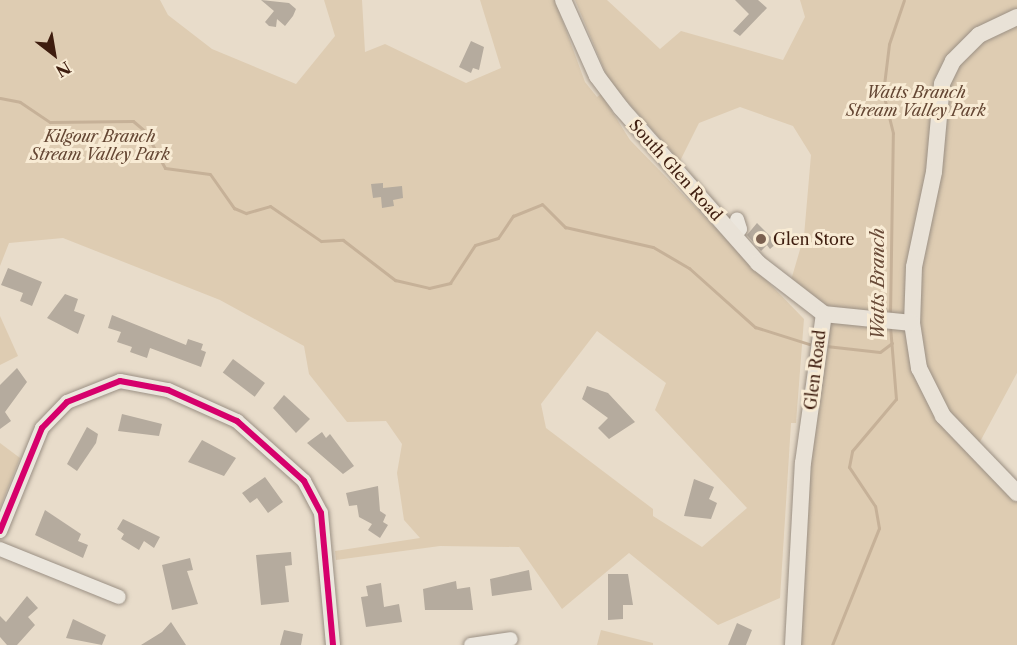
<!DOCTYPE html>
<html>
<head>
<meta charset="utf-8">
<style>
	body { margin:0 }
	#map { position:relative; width:1017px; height:645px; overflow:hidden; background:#e8dcca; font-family:"Libre Caslon Text",serif }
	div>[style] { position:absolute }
	.green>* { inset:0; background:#deccb2 }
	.stream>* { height:3px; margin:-1.5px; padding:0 1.5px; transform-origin:1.5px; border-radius:1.5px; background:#c6b198 }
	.building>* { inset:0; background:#b5ab9e; transform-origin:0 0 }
	.roads { filter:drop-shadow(0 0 2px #9b9084) drop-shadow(0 0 2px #9b9084) }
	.minor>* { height:14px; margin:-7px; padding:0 7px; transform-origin:7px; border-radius:7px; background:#ebe6dd }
	.major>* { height:16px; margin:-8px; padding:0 8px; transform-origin:8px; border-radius:8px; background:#e9e2d7 }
	.cycleway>* { height:6px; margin:-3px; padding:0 3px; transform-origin:3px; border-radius:3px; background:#d6006c }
	.dots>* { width:16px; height:16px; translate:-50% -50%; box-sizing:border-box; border:3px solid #f8ebd4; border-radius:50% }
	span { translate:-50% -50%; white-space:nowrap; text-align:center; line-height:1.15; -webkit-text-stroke:6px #f8ebd4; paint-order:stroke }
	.park-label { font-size:16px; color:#644633; font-style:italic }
	.street-label { font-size:16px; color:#3e1d0f }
	.poi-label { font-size:16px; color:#3e1d0f }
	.left { translate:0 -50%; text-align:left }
	.water-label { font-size:18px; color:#684a37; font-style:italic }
	.north { position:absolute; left:24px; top:24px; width:60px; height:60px; -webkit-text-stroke:4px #f8ebd4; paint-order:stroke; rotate:149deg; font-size:16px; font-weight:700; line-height:24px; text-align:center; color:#3e1d0f }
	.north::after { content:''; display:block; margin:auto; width:21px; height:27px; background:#3e1d0f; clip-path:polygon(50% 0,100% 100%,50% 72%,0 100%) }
</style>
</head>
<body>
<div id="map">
	<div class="green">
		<i style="clip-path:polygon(evenodd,0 0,160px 0,168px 15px,212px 49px,296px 84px,335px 36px,324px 0,362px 0,365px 52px,385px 44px,466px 83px,501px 68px,480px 0,555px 0,585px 82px,597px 97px,601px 94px,630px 140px,804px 319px,796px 423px,791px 423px,780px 598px,718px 625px,629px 553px,562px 609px,519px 547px,440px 546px,336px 560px,335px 551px,420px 538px,404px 520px,397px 473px,402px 444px,386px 421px,347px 422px,309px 374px,304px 346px,220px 300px,63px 238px,9px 243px,0 266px,0 0,597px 331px,666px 383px,655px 410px,747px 508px,702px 547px,653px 516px,653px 509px,546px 428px,541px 404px,597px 331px)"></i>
		<i style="clip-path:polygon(575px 0,607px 0,660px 49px,681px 31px,783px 60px,805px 17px,800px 0,1017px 0,1017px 373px,975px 451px,1017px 500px,1017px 645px,793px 645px,823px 314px,789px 287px,804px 236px,811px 155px,793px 126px,740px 107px,699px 123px,680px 161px,609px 81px)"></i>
		<i style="clip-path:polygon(0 316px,18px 356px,0 365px)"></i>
		<i style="clip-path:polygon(0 443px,20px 458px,0 508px)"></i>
		<i style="clip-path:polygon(601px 630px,653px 643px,653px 645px,597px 645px)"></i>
	</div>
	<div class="stream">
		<i style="left:0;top:98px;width:20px;rotate:11deg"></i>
		<i style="left:20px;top:102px;width:36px;rotate:34deg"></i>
		<i style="left:50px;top:122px;width:83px;rotate:-0.7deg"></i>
		<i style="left:133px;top:121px;width:16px;rotate:40deg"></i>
		<i style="left:145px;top:131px;width:42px;rotate:61.6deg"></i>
		<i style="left:165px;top:168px;width:45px;rotate:7.6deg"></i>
		<i style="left:210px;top:174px;width:42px;rotate:54.8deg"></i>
		<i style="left:234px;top:208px;width:13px;rotate:23deg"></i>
		<i style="left:246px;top:213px;width:25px;rotate:-16deg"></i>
		<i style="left:270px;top:206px;width:62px;rotate:34.5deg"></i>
		<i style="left:321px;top:241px;width:22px;rotate:-3deg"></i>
		<i style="left:343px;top:240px;width:66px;rotate:37.6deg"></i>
		<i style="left:395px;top:280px;width:35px;rotate:13deg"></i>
		<i style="left:429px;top:288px;width:22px;rotate:-13deg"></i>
		<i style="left:450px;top:283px;width:45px;rotate:-56.7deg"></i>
		<i style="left:475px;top:245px;width:24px;rotate:-17deg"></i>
		<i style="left:498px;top:238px;width:27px;rotate:-56deg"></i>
		<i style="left:513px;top:216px;width:31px;rotate:-22deg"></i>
		<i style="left:542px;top:204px;width:33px;rotate:45deg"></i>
		<i style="left:565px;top:227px;width:90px;rotate:12.8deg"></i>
		<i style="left:653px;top:247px;width:42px;rotate:30.3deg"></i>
		<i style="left:689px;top:268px;width:89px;rotate:41.8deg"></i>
		<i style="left:755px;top:327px;width:57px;rotate:17.5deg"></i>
		<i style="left:890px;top:316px;width:183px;rotate:-89.1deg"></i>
		<i style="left:893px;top:133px;width:41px;rotate:-104deg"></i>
		<i style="left:883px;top:93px;width:49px;rotate:-83deg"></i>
		<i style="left:889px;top:44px;width:46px;rotate:-71.2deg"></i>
		<i style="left:826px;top:346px;width:54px;rotate:6.3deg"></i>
		<i style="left:880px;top:352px;width:15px;rotate:-37deg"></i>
		<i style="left:832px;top:645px;width:126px;rotate:-68.1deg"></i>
		<i style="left:879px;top:528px;width:22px;rotate:-100deg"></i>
		<i style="left:875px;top:506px;width:47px;rotate:-123.7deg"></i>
		<i style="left:849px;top:467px;width:16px;rotate:-79deg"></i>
		<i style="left:852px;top:451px;width:68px;rotate:-49.8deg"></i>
		<i style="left:896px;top:399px;width:73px;rotate:-94.7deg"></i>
	</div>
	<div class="building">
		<i style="clip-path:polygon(261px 0,289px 3px,296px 9px,293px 16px,285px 26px,277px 19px,276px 27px,269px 26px,265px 22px,274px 11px)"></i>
		<i style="clip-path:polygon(735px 0,758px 0,767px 8px,740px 36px,733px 31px,749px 14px)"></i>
		<i style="clip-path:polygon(471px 41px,484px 47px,479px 70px,473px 68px,471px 73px,459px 67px)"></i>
		<i style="clip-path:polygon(383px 183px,383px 188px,402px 186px,403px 198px,393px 200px,394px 206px,382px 208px,381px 197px,373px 198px,371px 184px)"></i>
		<i style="clip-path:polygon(757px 223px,777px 243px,770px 249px,767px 245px,761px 251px,747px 235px)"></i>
		<i style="clip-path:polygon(8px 268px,42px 282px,32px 306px,20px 301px,23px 293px,1px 285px)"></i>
		<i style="clip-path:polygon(65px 294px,78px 299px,74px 311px,85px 315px,78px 334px,47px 318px)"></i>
		<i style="clip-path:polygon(112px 315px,186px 345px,188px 339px,203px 344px,201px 350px,206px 352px,201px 367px,150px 348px,147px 358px,130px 352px,132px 347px,117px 342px,121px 332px,108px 328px)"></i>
		<i style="left:233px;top:359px;width:40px;height:17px;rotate:37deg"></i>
		<i style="clip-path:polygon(17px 368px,27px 382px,5px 412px,11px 421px,0 429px,0 385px)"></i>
		<i style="clip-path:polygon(587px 386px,608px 393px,635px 422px,609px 439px,598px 428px,608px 418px,582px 399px)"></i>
		<i style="clip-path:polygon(284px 395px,310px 419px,296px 433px,273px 408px)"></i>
		<i style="clip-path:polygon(122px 414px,162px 424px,159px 436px,118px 431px)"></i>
		<i style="clip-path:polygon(87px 427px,98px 434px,96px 443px,77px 471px,67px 464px)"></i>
		<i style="clip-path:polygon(322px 432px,326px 438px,330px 434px,354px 466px,343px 474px,307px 443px)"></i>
		<i style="clip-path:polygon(202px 440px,236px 458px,224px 476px,188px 462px)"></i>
		<i style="clip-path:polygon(265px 477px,283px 502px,268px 513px,257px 498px,250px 503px,242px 493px)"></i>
		<i style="clip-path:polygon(694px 479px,714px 487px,709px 499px,717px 503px,711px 519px,684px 516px)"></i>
		<i style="clip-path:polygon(378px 486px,380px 511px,386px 515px,383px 522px,388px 525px,380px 538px,368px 530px,372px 524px,359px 517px,357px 505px,349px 506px,346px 493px)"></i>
		<i style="clip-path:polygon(45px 510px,81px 534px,78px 541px,88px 545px,83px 558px,35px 535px)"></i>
		<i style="clip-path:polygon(123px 519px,160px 537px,154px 548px,144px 541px,139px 550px,121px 539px,124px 534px,117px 529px)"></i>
		<i style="clip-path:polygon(291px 552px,292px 565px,285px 566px,289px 602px,261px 605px,256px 555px)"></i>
		<i style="clip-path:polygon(190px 558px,193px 570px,187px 571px,198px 604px,172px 610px,162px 565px)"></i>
		<i style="clip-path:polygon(529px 570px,532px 590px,492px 596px,490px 579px)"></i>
		<i style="clip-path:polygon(608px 574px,628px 574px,633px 605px,623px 605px,623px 619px,608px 620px)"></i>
		<i style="clip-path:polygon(456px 581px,457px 589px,470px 587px,473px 610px,425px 610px,423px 589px)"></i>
		<i style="clip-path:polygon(381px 583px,384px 607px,399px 604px,402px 622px,366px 627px,361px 597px,368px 596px,366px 586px)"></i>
		<i style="clip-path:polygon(27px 596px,38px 608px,28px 617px,35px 625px,17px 645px,7px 645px,0 637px,0 616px,6px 622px)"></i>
		<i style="clip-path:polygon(73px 619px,106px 635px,102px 645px,66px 638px)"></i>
		<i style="clip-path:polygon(171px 622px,186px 645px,141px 645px,162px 632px)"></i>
		<i style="clip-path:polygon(737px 623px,752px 630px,746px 645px,728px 645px)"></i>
		<i style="clip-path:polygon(284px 630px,303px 634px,301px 645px,280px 645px)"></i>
	</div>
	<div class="roads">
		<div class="minor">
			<i style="left:734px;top:236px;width:9px;rotate:-49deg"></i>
			<i style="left:740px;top:229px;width:10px;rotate:-107deg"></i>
			<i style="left:0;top:531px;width:111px;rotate:-67.8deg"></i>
			<i style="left:42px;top:428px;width:36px;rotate:-46deg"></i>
			<i style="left:67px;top:402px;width:57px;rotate:-21.6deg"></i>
			<i style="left:120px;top:381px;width:49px;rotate:10.6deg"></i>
			<i style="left:168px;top:390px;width:76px;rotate:24.2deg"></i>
			<i style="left:237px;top:421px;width:90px;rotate:41.8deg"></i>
			<i style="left:304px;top:481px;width:36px;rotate:62deg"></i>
			<i style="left:321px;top:513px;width:133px;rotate:84.8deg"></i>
			<i style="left:0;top:549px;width:128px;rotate:22deg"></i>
			<i style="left:471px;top:645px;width:40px;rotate:-8.5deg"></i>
		</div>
		<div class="major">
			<i style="left:563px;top:0;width:83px;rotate:65.9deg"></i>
			<i style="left:597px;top:76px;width:40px;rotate:53deg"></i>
			<i style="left:621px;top:108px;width:207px;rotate:48.5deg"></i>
			<i style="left:758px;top:263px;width:83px;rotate:37.7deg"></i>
			<i style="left:1017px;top:17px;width:42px;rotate:154.7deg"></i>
			<i style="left:979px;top:35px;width:37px;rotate:135deg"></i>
			<i style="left:953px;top:61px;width:25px;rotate:116deg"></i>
			<i style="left:942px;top:84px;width:88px;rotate:95.2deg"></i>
			<i style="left:934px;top:172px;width:97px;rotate:101.9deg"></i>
			<i style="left:914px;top:267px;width:56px;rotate:92deg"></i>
			<i style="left:912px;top:323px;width:46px;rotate:81.2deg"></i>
			<i style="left:919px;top:368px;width:54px;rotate:63.4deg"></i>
			<i style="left:943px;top:416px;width:107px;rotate:46.1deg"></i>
			<i style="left:824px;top:314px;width:88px;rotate:5.8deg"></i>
			<i style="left:793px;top:645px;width:182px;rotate:-86.9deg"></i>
			<i style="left:803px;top:463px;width:150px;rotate:-82deg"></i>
		</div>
	</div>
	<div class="cycleway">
		<i style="left:0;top:531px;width:111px;rotate:-67.8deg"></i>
		<i style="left:42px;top:428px;width:36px;rotate:-46deg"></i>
		<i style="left:67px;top:402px;width:57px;rotate:-21.6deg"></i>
		<i style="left:120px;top:381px;width:49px;rotate:10.6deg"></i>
		<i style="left:168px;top:390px;width:76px;rotate:24.2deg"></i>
		<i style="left:237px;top:421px;width:90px;rotate:41.8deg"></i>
		<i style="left:304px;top:481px;width:36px;rotate:62deg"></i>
		<i style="left:321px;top:513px;width:133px;rotate:84.8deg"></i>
	</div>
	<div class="dots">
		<i style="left:761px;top:239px;background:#7a6050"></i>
	</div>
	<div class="park-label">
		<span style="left:916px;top:101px">Watts Branch<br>Stream Valley Park</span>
		<span style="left:100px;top:145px">Kilgour Branch<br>Stream Valley Park</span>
	</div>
	<div class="street-label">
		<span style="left:676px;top:170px;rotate:48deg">South Glen Road</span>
		<span style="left:815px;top:370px;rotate:-83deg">Glen Road</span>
	</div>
	<div class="poi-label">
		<span class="left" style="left:773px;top:239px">Glen Store</span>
	</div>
	<div class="water-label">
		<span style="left:878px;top:284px;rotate:-90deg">Watts Branch</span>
	</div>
	<div class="north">N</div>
</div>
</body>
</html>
